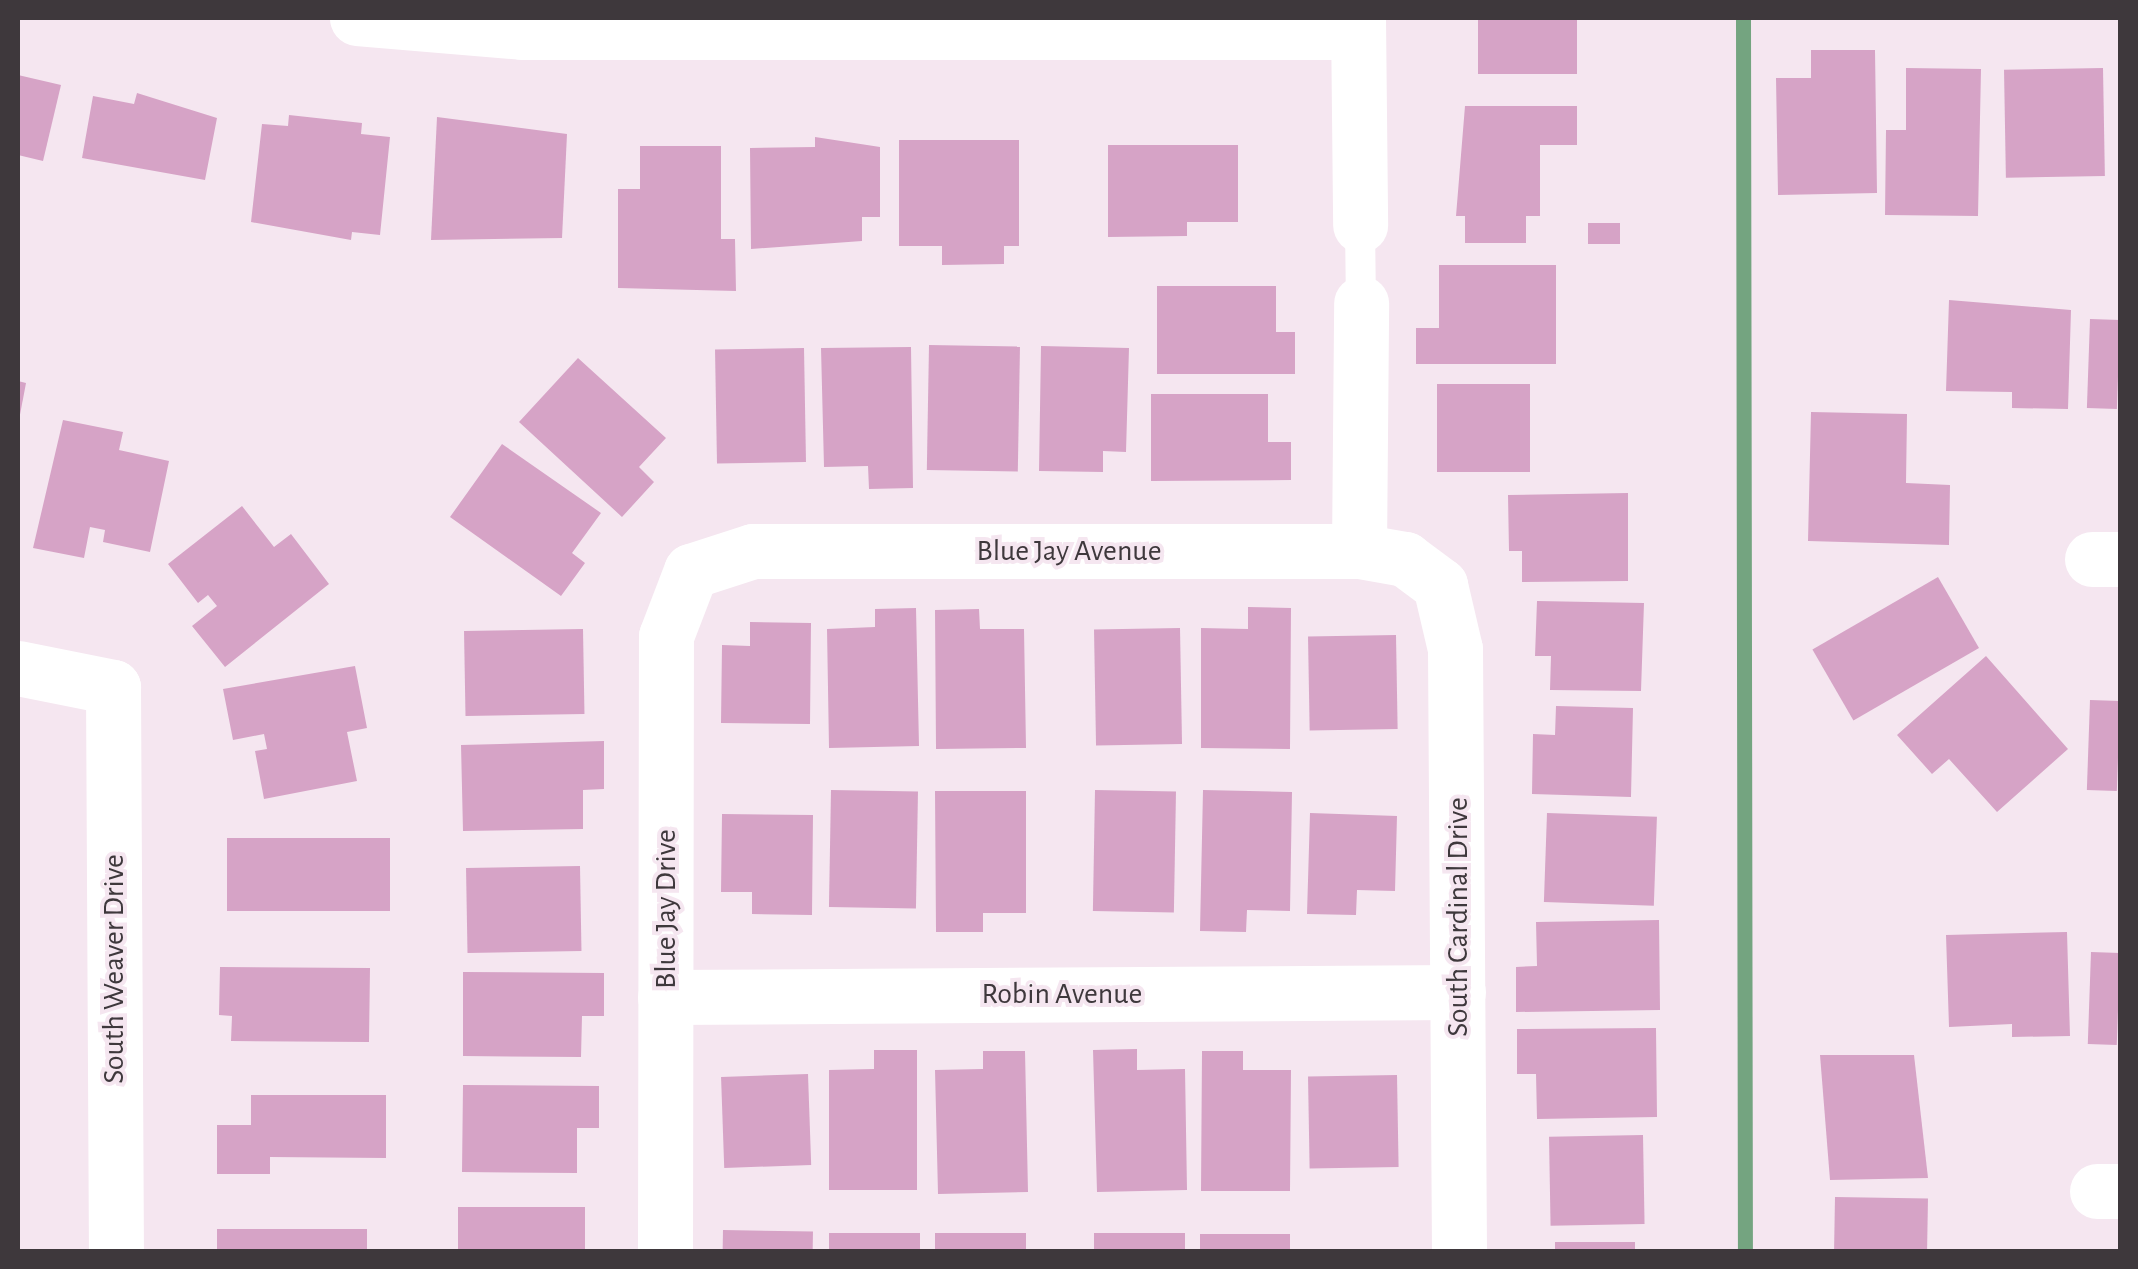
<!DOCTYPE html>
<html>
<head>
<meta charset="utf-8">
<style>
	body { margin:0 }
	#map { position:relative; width:2138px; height:1269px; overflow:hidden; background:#f5e6f0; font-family:"Alegreya Sans",sans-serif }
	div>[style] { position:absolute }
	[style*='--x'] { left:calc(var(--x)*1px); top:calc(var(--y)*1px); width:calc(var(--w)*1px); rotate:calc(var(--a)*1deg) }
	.stream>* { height:15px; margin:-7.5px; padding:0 7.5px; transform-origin:7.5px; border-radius:7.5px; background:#74a480 }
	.building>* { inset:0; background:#d6a3c6; transform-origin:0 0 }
	.lane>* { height:30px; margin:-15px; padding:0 15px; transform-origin:15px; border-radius:15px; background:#fff }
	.street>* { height:55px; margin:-27.5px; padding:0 27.5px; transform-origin:27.5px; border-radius:27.5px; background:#fff }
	span { translate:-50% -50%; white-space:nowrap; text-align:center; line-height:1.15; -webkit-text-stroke:8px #f5e6f0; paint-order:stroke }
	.street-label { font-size:30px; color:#3e383c }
	.frame { position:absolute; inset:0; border:20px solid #3e383c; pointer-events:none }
</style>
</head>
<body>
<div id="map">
	<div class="stream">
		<div style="--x:1743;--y:18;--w:1234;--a:89.91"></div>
	</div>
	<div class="building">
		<div style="left:1478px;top:18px;width:99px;height:56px"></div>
		<div style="clip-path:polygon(1811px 50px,1875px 50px,1877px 193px,1778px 195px,1776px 78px,1811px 78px)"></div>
		<div style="clip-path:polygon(1906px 68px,1981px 69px,1978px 216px,1885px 215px,1886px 130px,1906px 130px)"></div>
		<div style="left:2103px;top:68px;width:108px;height:99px;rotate:89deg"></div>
		<div style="clip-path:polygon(18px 75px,61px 85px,43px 161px,18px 155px)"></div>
		<div style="clip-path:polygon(137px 93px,217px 118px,205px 180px,82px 158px,93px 96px,134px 104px)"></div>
		<div style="clip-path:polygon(1465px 106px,1577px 106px,1577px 145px,1540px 145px,1540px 216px,1526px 216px,1526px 243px,1465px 243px,1465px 216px,1456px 216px)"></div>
		<div style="clip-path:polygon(289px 115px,362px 123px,361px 134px,390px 137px,380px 235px,352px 232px,351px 240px,251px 222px,262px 124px,288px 126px)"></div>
		<div style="clip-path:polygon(437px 117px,567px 134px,562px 238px,431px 240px)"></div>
		<div style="clip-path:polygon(815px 137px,880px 147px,880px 217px,862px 217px,862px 241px,751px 249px,750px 148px,815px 147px)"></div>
		<div style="clip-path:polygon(899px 140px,1019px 140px,1019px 246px,1004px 246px,1004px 264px,942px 265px,942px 246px,899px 246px)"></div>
		<div style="clip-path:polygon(1108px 145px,1238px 145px,1238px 222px,1187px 222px,1187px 236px,1108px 237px)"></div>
		<div style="clip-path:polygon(640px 146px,721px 146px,721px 239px,735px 239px,736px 291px,618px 288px,618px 189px,640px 189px)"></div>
		<div style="left:1588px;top:223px;width:32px;height:21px"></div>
		<div style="clip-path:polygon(1439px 265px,1556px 265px,1556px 364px,1416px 364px,1416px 328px,1439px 328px)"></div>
		<div style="clip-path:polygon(1157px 286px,1276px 286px,1276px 332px,1295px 332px,1295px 374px,1157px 374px)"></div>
		<div style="clip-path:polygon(1949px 300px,2071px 310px,2068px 409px,2012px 408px,2012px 392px,1946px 391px)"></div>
		<div style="left:2090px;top:319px;width:30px;height:89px;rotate:2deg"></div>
		<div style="left:929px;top:345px;width:91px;height:125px;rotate:1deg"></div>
		<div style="clip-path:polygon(1041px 346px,1129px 348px,1126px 452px,1103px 451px,1103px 472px,1039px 471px)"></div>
		<div style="clip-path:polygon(911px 347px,913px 488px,869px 489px,868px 466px,824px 467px,821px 348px)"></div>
		<div style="left:804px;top:348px;width:114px;height:89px;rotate:89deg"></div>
		<div style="clip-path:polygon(578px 358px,666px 438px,639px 467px,654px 482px,622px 517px,519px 422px)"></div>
		<div style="clip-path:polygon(18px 381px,26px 383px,19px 420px,18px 420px)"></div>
		<div style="left:1437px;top:384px;width:93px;height:88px"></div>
		<div style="clip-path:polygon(1151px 394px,1268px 394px,1268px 442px,1291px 442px,1291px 480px,1151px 481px)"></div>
		<div style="clip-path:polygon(1811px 412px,1907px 414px,1906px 483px,1950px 485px,1949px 545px,1808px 541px)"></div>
		<div style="clip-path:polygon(63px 420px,123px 432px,119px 450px,169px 461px,150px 552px,103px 542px,105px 530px,90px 527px,84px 558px,33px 548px)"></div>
		<div style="clip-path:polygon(502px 444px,601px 513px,572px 553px,585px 563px,561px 596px,450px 517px)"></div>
		<div style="clip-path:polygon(1628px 493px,1628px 581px,1522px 582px,1522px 551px,1509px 551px,1508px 495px)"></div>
		<div style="clip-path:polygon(242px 506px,274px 547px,291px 534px,329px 584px,225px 667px,192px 626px,217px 606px,208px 595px,198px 603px,168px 564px)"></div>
		<div style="left:1938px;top:577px;width:82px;height:145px;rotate:60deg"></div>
		<div style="clip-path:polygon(1537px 601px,1644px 603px,1641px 691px,1550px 690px,1551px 656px,1535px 656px)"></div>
		<div style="clip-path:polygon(1248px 607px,1291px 608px,1290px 749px,1201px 748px,1201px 628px,1248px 629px)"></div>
		<div style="clip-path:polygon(916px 608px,919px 746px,829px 748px,827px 629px,875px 627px,875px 609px)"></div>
		<div style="clip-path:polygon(979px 609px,980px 629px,1024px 629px,1026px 748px,936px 749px,935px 610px)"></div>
		<div style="clip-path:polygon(750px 622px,811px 623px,810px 724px,721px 723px,722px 645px,750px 646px)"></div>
		<div style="left:1180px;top:628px;width:116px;height:86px;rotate:89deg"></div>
		<div style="left:583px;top:629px;width:85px;height:119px;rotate:89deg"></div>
		<div style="left:1396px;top:635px;width:94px;height:88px;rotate:89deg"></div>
		<div style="clip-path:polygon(1986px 656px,2068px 749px,1997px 812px,1949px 759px,1932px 774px,1897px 735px)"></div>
		<div style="clip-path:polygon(355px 666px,367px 728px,347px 732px,357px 781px,264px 799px,255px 751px,267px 749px,264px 734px,233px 740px,223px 689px)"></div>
		<div style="left:2090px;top:700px;width:30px;height:90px;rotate:2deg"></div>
		<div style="clip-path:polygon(1556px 706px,1633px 708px,1631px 797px,1532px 794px,1533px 734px,1555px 735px)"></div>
		<div style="clip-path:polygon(604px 741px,604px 789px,583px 790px,583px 829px,463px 831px,461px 745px)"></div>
		<div style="left:831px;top:790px;width:87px;height:117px;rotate:1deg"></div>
		<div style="left:1095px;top:790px;width:81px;height:121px;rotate:1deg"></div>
		<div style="clip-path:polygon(1203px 790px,1292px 792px,1290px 911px,1247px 910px,1246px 932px,1200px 931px)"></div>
		<div style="clip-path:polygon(935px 791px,1026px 791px,1026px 913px,983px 913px,983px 932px,936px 932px)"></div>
		<div style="clip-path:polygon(1310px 813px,1397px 816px,1395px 891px,1357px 890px,1356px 915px,1307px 914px)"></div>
		<div style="left:1547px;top:813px;width:110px;height:89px;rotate:2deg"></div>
		<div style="clip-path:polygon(722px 814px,813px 815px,812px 915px,752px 914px,752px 892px,721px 892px)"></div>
		<div style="left:227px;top:838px;width:163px;height:73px"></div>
		<div style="left:580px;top:866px;width:85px;height:114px;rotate:89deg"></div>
		<div style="clip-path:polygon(1659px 920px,1660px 1010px,1516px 1012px,1516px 967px,1537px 966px,1536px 922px)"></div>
		<div style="clip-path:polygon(2067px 932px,2070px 1036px,2012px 1037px,2012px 1024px,1949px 1027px,1946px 935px)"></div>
		<div style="left:2091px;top:952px;width:29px;height:92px;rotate:2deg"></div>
		<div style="clip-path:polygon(220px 967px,370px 968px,369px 1042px,231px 1041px,232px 1016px,219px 1015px)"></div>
		<div style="clip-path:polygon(463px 972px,604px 973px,604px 1016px,582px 1016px,581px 1057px,463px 1056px)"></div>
		<div style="clip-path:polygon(1656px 1028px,1657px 1117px,1537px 1119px,1536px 1074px,1517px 1074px,1517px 1029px)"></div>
		<div style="clip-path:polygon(1137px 1049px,1137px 1070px,1185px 1069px,1187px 1190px,1097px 1192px,1093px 1050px)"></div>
		<div style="clip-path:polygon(874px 1050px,917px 1050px,917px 1190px,829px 1190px,829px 1070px,874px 1069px)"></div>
		<div style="clip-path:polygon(983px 1051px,1025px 1051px,1028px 1192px,938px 1194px,935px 1070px,983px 1069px)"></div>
		<div style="clip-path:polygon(1202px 1051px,1243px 1051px,1243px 1070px,1291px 1070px,1290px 1191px,1201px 1191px)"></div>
		<div style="clip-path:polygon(1820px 1055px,1914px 1055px,1928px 1178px,1830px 1180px)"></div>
		<div style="left:808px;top:1074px;width:91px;height:87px;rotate:88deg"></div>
		<div style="left:1397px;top:1075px;width:92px;height:89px;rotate:89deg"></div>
		<div style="clip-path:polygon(463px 1085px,599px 1086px,599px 1128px,577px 1128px,577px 1173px,462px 1172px)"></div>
		<div style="clip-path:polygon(251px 1095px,386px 1095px,386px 1158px,270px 1157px,270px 1174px,217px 1174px,217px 1125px,251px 1125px)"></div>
		<div style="left:1643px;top:1135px;width:89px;height:94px;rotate:89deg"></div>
		<div style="left:1835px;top:1197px;width:93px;height:55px;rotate:1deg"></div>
		<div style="left:585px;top:1207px;width:45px;height:127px;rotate:90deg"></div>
		<div style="left:217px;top:1229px;width:150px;height:23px"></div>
		<div style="left:723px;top:1230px;width:90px;height:22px;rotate:1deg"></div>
		<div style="left:829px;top:1233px;width:91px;height:19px"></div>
		<div style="left:1026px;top:1233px;width:19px;height:91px;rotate:90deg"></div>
		<div style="left:1185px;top:1233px;width:19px;height:91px;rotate:90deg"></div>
		<div style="left:1290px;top:1234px;width:18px;height:90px;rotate:90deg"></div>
		<div style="left:1635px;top:1242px;width:10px;height:80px;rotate:90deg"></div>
	</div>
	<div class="lane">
		<div style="--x:1360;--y:225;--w:78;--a:89.3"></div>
	</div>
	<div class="street">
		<div style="--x:357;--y:18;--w:166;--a:4.8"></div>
		<div style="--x:522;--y:32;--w:836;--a:0"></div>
		<div style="--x:1358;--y:18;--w:207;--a:89.4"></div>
		<div style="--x:1359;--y:551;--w:248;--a:-89.5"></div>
		<div style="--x:2092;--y:559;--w:28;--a:0"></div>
		<div style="--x:18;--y:668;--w:97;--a:11.3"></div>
		<div style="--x:113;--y:687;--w:565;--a:89.7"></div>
		<div style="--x:665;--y:997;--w:793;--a:-0.36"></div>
		<div style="--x:2097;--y:1191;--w:23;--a:0"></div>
		<div style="--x:665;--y:1252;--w:616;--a:-89.91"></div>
		<div style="--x:666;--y:636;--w:70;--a:-69"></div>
		<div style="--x:691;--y:571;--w:65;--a:-17.9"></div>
		<div style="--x:753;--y:551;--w:606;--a:0"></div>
		<div style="--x:1359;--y:551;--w:47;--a:9.9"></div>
		<div style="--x:1405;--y:559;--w:44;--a:36.6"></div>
		<div style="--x:1440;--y:585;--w:66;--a:76.8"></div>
		<div style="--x:1455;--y:649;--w:603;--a:89.62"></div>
	</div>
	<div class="street-label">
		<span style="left:1069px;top:551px">Blue Jay Avenue</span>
		<span style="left:666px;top:909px;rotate:-90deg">Blue Jay Drive</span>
		<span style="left:1458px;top:917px;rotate:-90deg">South Cardinal Drive</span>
		<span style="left:114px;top:969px;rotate:-90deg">South Weaver Drive</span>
		<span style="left:1062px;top:994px">Robin Avenue</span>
	</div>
	<div class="frame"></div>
</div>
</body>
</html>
